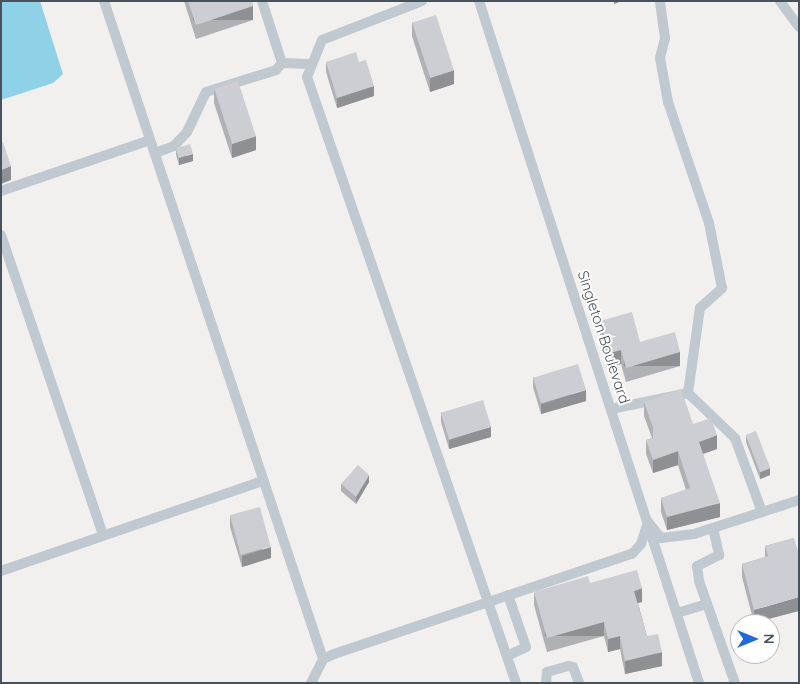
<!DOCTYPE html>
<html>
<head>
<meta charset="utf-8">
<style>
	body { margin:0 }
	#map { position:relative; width:800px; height:684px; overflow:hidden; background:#f2efef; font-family:Quicksand,sans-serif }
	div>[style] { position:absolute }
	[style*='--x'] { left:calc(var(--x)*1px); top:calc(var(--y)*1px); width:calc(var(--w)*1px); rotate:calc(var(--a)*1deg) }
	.water>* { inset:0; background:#8fd2e8 }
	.minor>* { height:10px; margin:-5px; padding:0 5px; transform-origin:5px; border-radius:5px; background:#c0c9d0 }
	.wall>* { inset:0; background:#afb1b5 }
	.shaded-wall>* { inset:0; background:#8f9094; transform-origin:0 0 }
	.building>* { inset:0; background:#ccced3; transform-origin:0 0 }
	span { translate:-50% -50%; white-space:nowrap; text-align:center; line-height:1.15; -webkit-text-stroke:4px #fff; paint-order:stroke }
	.street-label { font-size:15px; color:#48525c }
	.frame { position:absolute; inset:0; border:2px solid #48525c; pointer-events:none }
	.north { position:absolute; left:730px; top:614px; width:50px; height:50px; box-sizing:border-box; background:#fff; border:1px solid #b6babe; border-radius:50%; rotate:90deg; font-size:14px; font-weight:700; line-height:20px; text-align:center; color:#48525c }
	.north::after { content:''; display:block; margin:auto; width:18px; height:22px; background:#226ad9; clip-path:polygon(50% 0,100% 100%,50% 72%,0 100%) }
</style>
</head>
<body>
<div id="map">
	<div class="water">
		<div style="clip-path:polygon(1px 1px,40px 1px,63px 74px,53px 83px,1px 100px)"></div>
	</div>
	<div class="minor">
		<div style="--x:104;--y:1;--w:693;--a:71.59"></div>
		<div style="--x:422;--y:1;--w:107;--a:158.7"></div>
		<div style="--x:322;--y:40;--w:40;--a:112"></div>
		<div style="--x:307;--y:77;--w:641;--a:70.97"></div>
		<div style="--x:479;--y:1;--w:717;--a:72.12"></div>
		<div style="--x:780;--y:1;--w:32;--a:54"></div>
		<div style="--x:282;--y:63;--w:28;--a:2"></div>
		<div style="--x:155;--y:153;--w:20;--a:-20"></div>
		<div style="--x:174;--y:146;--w:19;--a:-47"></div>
		<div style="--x:187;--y:132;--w:44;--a:-64.6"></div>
		<div style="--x:206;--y:92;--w:73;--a:-17.4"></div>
		<div style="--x:276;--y:70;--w:9;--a:-49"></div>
		<div style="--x:282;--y:63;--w:65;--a:-107.9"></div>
		<div style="--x:1;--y:191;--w:157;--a:-18.9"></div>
		<div style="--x:1;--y:235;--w:317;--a:71.2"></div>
		<div style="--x:688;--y:393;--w:65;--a:43.8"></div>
		<div style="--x:735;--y:438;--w:79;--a:70"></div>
		<div style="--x:611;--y:409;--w:79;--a:-11.7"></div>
		<div style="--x:688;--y:393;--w:86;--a:-82"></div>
		<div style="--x:700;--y:308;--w:30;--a:-42"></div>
		<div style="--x:722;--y:288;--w:66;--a:-101.3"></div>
		<div style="--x:709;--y:223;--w:128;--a:-108.7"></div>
		<div style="--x:668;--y:102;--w:45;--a:-100.3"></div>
		<div style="--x:660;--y:58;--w:21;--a:-76"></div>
		<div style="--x:665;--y:38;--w:37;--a:-98"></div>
		<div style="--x:713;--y:528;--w:28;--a:77"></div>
		<div style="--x:719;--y:555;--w:25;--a:153"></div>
		<div style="--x:697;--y:566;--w:15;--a:82"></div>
		<div style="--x:699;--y:581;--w:108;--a:70.6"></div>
		<div style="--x:1;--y:571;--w:277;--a:-19"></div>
		<div style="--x:677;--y:613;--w:31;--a:-17"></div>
		<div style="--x:507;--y:656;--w:21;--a:-25"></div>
		<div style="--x:526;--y:647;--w:55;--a:-109.1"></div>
		<div style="--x:311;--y:683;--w:27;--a:-63"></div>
		<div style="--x:323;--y:659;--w:12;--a:-24"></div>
		<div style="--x:334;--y:654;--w:314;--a:-18.6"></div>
		<div style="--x:632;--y:554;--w:13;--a:-48"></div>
		<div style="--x:641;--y:544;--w:23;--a:-72"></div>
		<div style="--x:648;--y:522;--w:21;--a:51"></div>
		<div style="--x:661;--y:538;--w:33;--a:-7"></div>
		<div style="--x:694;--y:534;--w:110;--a:-17.9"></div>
		<div style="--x:546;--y:683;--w:11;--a:-85"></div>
		<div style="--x:547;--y:672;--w:22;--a:-16"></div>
		<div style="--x:568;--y:666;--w:5;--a:11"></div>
		<div style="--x:573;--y:667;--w:17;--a:69"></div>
	</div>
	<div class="wall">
		<div style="clip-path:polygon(184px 1px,252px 1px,253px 20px,196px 39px)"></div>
		<div style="clip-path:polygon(412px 22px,454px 84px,430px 92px,412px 36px)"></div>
		<div style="clip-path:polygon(326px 62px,359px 62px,374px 96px,337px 108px,326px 72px)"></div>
		<div style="clip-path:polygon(214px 89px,256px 150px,232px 158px,214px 103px)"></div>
		<div style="clip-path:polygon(176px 148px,193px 161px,179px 165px,176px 155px)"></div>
		<div style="clip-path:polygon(600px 321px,640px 342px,680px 366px,626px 382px,621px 364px,609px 367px,600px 335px)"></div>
		<div style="clip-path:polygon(533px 377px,586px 401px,541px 414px,533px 387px)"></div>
		<div style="clip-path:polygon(644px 402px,693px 424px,717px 449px,703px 454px,720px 517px,667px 530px,661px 512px,661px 498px,686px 490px,678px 465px,653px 473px,646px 454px,646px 440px,652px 438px,644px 416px)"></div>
		<div style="clip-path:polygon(441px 412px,491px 437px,449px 449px,441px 422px)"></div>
		<div style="clip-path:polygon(746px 435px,770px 475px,760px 479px,746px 442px)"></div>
		<div style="clip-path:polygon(369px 482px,356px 504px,341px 491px,341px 484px)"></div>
		<div style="clip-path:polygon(230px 516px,271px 558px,242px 567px,230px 527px)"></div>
		<div style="clip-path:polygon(794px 538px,754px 623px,742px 577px,742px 564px,765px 557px,765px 546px)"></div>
		<div style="clip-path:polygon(590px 583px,642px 602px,638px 603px,647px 636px,662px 666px,625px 674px,620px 649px,608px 652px,604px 636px,547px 652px,534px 605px,534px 592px)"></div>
	</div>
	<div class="shaded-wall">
		<div style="clip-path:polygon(614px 1px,622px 1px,614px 4px)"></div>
		<div style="left:253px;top:6px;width:14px;height:60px;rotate:90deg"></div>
		<div style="clip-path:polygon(454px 70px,454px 84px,430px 92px,430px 78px)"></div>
		<div style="clip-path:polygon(374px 86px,374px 96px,337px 108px,337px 98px)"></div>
		<div style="clip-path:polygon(256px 136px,256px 150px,232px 158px,232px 144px)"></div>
		<div style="clip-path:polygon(193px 154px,193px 161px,179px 165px,179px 158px)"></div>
		<div style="clip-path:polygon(11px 166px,11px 180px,1px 184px,1px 170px)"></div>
		<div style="clip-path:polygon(621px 350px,621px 364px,609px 367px,609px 353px)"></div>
		<div style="left:680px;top:352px;width:14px;height:56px;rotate:90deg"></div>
		<div style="clip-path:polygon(586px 390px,586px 401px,541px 414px,541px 404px)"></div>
		<div style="clip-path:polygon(491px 427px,491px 437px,449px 449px,449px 438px)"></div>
		<div style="clip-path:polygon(717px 435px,717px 449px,699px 455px,699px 442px)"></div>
		<div style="clip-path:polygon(678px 451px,678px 465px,653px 473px,653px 460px)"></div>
		<div style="clip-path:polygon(770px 468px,770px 475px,760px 479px,760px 472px)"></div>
		<div style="clip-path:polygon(369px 475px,369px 482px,356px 504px,356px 497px)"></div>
		<div style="clip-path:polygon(720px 503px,720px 517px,667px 530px,667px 517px)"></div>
		<div style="clip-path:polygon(271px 547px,271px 558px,242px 567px,242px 556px)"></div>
		<div style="clip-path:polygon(642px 588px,642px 602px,634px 604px,634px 591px)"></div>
		<div style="clip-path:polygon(799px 597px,799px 611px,754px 623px,754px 610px)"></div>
		<div style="left:604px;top:622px;width:14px;height:59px;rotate:90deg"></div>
		<div style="clip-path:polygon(620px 636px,620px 649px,608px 652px,608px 639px)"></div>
		<div style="clip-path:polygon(662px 652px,662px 666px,625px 674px,625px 661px)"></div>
	</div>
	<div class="building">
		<div style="clip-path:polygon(188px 1px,252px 1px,253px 6px,196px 25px)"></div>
		<div style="left:436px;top:15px;width:58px;height:25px;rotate:72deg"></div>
		<div style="clip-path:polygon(356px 52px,359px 62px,366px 60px,374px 86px,337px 98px,326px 62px)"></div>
		<div style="left:238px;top:81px;width:58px;height:25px;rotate:72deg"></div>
		<div style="clip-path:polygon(3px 142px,11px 166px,1px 170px,1px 143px)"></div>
		<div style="left:190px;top:144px;width:10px;height:15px;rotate:73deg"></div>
		<div style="clip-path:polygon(632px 312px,640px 342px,675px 332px,680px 352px,626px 368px,621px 350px,609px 353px,600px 321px)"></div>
		<div style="left:578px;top:364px;width:27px;height:47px;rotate:73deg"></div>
		<div style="clip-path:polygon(681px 389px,693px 424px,711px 418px,717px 435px,699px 442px,720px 503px,667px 517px,661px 498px,690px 488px,678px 451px,653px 460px,646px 440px,653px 438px,653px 428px,644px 402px)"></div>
		<div style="left:483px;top:400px;width:28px;height:44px;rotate:73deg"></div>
		<div style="left:756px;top:431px;width:40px;height:11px;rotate:69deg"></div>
		<div style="clip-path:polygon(358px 465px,369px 475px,356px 497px,341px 484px)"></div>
		<div style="left:260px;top:507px;width:41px;height:31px;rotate:75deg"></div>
		<div style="clip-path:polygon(794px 538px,799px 554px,799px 597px,754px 610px,742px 564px,768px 556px,765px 546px)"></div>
		<div style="clip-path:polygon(637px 570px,642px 588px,634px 591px,647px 636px,658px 634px,662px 652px,625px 661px,620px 636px,608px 639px,604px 622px,547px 638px,534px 592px,588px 576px,590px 583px)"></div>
	</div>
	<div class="street-label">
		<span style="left:604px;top:337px;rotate:72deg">Singleton Boulevard</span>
	</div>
	<div class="frame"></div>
	<div class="north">N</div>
</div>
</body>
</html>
